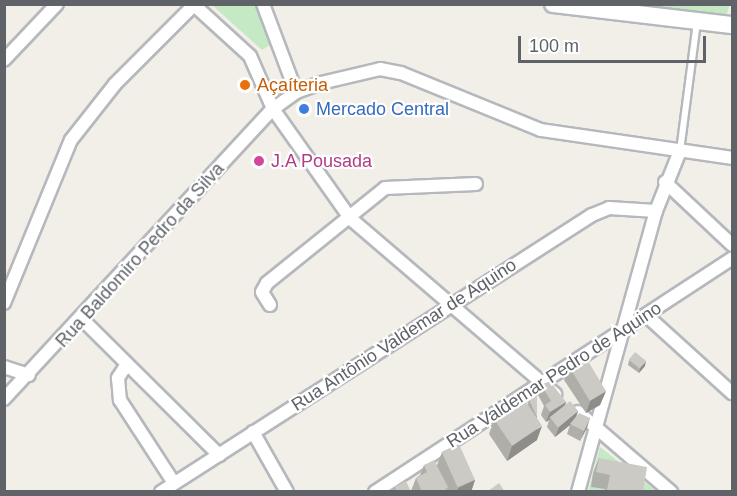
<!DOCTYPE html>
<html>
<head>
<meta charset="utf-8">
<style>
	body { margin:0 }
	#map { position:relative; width:737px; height:496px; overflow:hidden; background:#f1efe8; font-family:Helvetica,sans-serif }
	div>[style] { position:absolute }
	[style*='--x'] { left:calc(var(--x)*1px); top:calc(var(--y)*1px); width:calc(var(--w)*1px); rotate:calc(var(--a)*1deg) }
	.green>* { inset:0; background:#c5e8c5 }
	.roads { filter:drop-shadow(2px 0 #b5b8bc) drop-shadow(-2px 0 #b5b8bc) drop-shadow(0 2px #b5b8bc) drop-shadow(0 -2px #b5b8bc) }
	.service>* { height:6px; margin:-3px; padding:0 3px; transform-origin:3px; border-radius:3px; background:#fff }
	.minor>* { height:12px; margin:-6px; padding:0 6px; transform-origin:6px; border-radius:6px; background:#fff }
	.secondary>* { height:16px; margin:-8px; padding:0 8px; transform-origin:8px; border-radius:8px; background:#fff }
	.wall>* { inset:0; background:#afaea9 }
	.shaded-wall>* { inset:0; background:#8f8d8a }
	.building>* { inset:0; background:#cccac5; transform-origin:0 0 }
	.dots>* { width:16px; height:16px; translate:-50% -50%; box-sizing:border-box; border:3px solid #fff; border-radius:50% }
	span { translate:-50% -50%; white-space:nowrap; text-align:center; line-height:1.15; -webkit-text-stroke:4.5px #fff; paint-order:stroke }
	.food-label { font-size:18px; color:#c56008 }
	.left { translate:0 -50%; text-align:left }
	.shop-label { font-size:18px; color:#366cbe }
	.hotel-label { font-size:18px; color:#b23c85 }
	.street-label { font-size:18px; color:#5f6368 }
	.frame { position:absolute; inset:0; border:6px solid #5f6368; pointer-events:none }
	.scale { position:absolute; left:518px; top:36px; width:188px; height:27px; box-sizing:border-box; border:3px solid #5f6368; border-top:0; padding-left:8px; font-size:18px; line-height:21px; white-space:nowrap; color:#5f6368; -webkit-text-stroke:4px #fff; paint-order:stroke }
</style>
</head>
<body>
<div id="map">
	<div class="green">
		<div style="clip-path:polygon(730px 4px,726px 17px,610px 5px)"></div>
		<div style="clip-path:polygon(212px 5px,256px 5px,270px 45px,262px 50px)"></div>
		<div style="clip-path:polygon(600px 447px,656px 491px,588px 492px)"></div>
	</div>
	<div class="roads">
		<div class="service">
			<div style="--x:680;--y:151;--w:131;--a:-82.5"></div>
		</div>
		<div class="minor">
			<div style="--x:193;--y:4;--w:77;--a:42.4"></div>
			<div style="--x:250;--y:56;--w:58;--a:66.5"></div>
			<div style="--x:273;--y:109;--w:135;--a:54.7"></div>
			<div style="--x:351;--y:219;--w:269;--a:40.6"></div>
			<div style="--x:263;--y:4;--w:94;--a:69.4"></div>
			<div style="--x:4;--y:60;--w:77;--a:-46.6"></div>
			<div style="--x:665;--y:182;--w:92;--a:43.2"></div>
			<div style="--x:4;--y:303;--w:176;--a:-67.7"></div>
			<div style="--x:71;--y:140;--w:71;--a:-51.8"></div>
			<div style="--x:115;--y:84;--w:112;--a:-45"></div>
			<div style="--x:270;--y:305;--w:15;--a:-122"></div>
			<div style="--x:262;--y:292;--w:10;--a:-61"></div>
			<div style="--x:267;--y:283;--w:151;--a:-38.8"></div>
			<div style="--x:385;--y:188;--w:91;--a:-2.5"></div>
			<div style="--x:647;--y:316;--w:115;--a:42.2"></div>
			<div style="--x:83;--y:320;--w:192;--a:44.8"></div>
			<div style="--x:127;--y:364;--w:17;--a:123"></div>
			<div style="--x:118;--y:378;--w:22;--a:85"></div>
			<div style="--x:120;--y:400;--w:99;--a:57"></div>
			<div style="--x:4;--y:367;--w:26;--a:18"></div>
			<div style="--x:4;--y:399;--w:396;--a:-47.2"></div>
			<div style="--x:273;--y:109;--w:29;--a:-36"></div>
			<div style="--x:296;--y:92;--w:27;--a:-20"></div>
			<div style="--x:321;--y:83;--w:61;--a:-13.3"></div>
			<div style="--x:380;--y:69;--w:21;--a:11"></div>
			<div style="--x:401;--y:73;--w:151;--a:22.2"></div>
			<div style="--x:541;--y:130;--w:193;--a:8.3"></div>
			<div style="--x:578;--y:412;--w:123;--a:40.7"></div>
			<div style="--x:253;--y:432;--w:69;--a:60.5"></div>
			<div style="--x:161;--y:492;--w:512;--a:-32.73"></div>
			<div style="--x:592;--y:215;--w:18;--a:-22"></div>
			<div style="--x:609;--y:208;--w:47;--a:3.7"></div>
			<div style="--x:375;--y:492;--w:427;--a:-33.2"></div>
			<div style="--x:578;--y:492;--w:292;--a:-74.5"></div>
			<div style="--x:656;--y:211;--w:65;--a:-68.2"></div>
		</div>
		<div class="secondary">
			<div style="--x:553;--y:4;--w:180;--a:6.7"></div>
		</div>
	</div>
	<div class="wall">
		<div style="clip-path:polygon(629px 360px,645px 366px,639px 373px,628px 365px)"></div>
		<div style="clip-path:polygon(569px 366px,606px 391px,600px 405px,586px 413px,564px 380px)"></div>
		<div style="clip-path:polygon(541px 385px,566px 402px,565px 405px,578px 411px,576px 416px,590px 418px,580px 441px,567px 434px,570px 425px,555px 437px,547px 427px,549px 420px,546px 422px,541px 415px,544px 406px,538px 395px)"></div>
		<div style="clip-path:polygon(529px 399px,537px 416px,537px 440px,507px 461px,489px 434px,494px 419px,528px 404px)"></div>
		<div style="clip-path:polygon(442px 452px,475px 480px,471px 492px,448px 492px,447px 489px,447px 492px,393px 492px,395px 487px,411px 491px,416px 478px,420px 475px,424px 465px,437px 465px)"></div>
		<div style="clip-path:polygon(599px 458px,643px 492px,604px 492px,605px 489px,591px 487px,593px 473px)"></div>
	</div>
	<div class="shaded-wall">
		<div style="clip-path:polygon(646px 361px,645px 366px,639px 373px,640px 368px)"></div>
		<div style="clip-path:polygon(606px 391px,600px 405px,586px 413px,591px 399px)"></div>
		<div style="clip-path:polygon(566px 402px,563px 412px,550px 417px,549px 420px,546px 422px,550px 412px)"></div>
		<div style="clip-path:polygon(578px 411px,575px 421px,555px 437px,559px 427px)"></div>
		<div style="clip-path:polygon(590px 418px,587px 428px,580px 441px,584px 431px)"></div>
		<div style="clip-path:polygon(542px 426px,537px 440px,507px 461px,512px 446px)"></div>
		<div style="clip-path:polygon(475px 480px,471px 492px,457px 492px,458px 488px)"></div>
	</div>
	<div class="building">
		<div style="left:635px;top:352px;width:14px;height:10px;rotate:39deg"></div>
		<div style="left:585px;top:356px;width:41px;height:19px;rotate:59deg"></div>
		<div style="clip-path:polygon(550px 381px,566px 402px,550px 412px,545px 405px,551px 401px,541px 385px)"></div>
		<div style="clip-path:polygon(537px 395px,537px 416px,529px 399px)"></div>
		<div style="left:524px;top:399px;width:32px;height:36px;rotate:56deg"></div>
		<div style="left:570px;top:401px;width:13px;height:26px;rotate:51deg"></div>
		<div style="clip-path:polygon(579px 413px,590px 418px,584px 431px,570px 424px)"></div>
		<div style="left:459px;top:444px;width:39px;height:19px;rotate:66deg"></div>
		<div style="clip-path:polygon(599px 458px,647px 467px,643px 492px,619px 492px,607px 490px,610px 475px,596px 472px)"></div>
		<div style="clip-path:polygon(434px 460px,448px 487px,443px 492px,422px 492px,416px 478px,427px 472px,424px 465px)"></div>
		<div style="clip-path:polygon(406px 481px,411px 492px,397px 492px,395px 487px)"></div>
		<div style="clip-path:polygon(499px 483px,505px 492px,487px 492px)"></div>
	</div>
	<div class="dots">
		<div style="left:245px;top:85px;background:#e8710a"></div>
		<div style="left:304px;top:109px;background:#3f7fe0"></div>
		<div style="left:259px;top:161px;background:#d1479c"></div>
	</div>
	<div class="food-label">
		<span class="left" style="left:257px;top:85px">Açaíteria</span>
	</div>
	<div class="shop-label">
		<span class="left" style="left:316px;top:109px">Mercado Central</span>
	</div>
	<div class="hotel-label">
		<span class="left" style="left:271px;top:161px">J.A Pousada</span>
	</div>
	<div class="street-label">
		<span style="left:140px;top:255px;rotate:-48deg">Rua Baldomiro Pedro da Silva</span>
		<span style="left:404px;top:335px;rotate:-33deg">Rua Antônio Valdemar de Aquino</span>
		<span style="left:554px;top:375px;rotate:-33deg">Rua Valdemar Pedro de Aquino</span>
	</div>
	<div class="frame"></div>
	<div class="scale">100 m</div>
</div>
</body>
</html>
